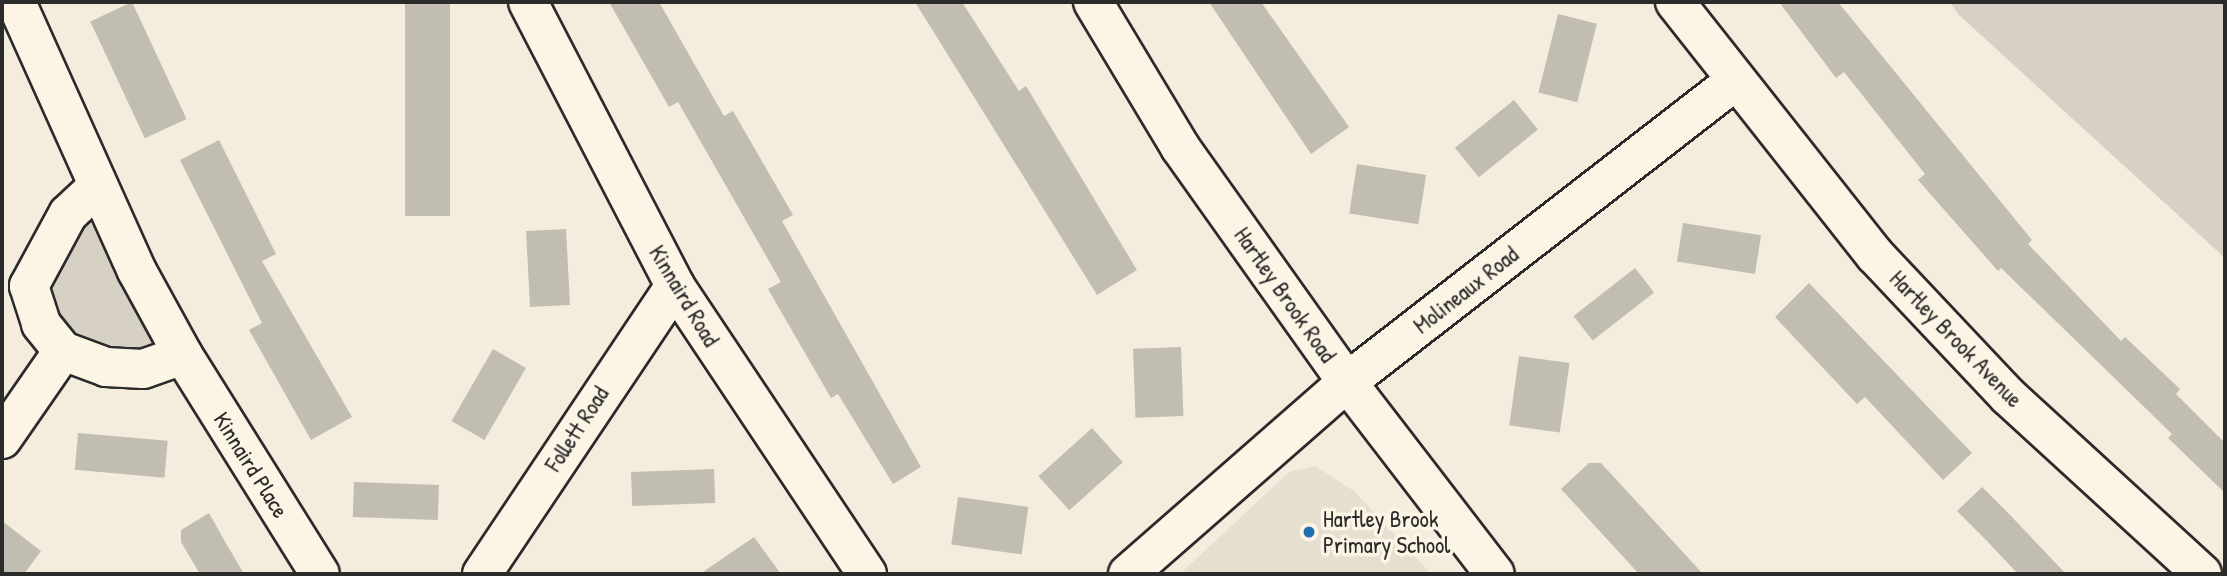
<!DOCTYPE html>
<html>
<head>
<meta charset="utf-8">
<style>
	body { margin:0 }
	#map { position:relative; width:2227px; height:576px; overflow:hidden; background:#f4edde; font-family:"Patrick Hand",sans-serif }
	div>[style] { position:absolute }
	[style*='--x'] { left:calc(var(--x)*1px); top:calc(var(--y)*1px); width:calc(var(--w)*1px); rotate:calc(var(--a)*1deg) }
	.built>* { inset:0; background:#e5dfd0 }
	.green>* { inset:0; background:#d6d1c4 }
	.building>* { inset:0; background:#c2bdb1; transform-origin:0 0 }
	.roads { filter:drop-shadow(2px 0 #2b2b2b) drop-shadow(-2px 0 #2b2b2b) drop-shadow(0 2px #2b2b2b) drop-shadow(0 -2px #2b2b2b) }
	.street>* { height:38px; margin:-19px; padding:0 19px; transform-origin:19px; border-radius:19px; background:#fcf5e5 }
	.secondary>* { height:38px; margin:-19px; padding:0 19px; transform-origin:19px; border-radius:19px; background:#fcf5e5 }
	.dots>* { width:19px; height:19px; translate:-50% -50%; box-sizing:border-box; border:4px solid #fcf5e5; border-radius:50% }
	span { translate:-50% -50%; white-space:nowrap; text-align:center; line-height:1.15; -webkit-text-stroke:7px #fcf5e5; paint-order:stroke }
	.street-label { font-size:23px; color:#2b2b2b }
	.poi-label { font-size:23px; color:#2b2b2b }
	.left { translate:0 -50%; text-align:left }
	.frame { position:absolute; inset:0; border:4px solid #2b2b2b; pointer-events:none }
</style>
</head>
<body>
<div id="map">
	<div class="built">
		<div style="clip-path:polygon(1315px 466px,1354px 491px,1431px 574px,1180px 574px,1289px 472px)"></div>
	</div>
	<div class="green">
		<div style="clip-path:polygon(1950px 2px,2225px 2px,2225px 258px,1958px 14px)"></div>
		<div style="clip-path:polygon(95px 213px,166px 349px,126px 357px,84px 350px,57px 321px,49px 282px,59px 252px)"></div>
	</div>
	<div class="building">
		<div style="left:132px;top:2px;width:129px;height:46px;rotate:65deg"></div>
		<div style="left:405px;top:2px;width:45px;height:214px"></div>
		<div style="clip-path:polygon(609px 2px,659px 2px,724px 116px,733px 111px,793px 215px,782px 221px,921px 467px,893px 484px,838px 394px,831px 398px,768px 289px,781px 282px,678px 102px,669px 107px)"></div>
		<div style="clip-path:polygon(915px 2px,962px 2px,1019px 91px,1026px 86px,1137px 270px,1097px 295px)"></div>
		<div style="clip-path:polygon(1209px 2px,1261px 2px,1349px 127px,1311px 154px)"></div>
		<div style="clip-path:polygon(1779px 2px,1838px 2px,2032px 240px,2028px 244px,2121px 341px,2125px 337px,2180px 389px,2176px 394px,2225px 443px,2225px 493px,2168px 438px,2172px 434px,2001px 268px,1998px 271px,1918px 180px,1925px 174px,1844px 72px,1836px 78px)"></div>
		<div style="left:1558px;top:14px;width:40px;height:81px;rotate:14deg"></div>
		<div style="left:1514px;top:100px;width:38px;height:76px;rotate:51deg"></div>
		<div style="clip-path:polygon(219px 140px,276px 254px,262px 261px,352px 417px,311px 440px,249px 330px,262px 323px,180px 160px)"></div>
		<div style="left:1357px;top:164px;width:70px;height:50px;rotate:9deg"></div>
		<div style="left:1683px;top:223px;width:79px;height:39px;rotate:9deg"></div>
		<div style="left:566px;top:229px;width:76px;height:40px;rotate:87deg"></div>
		<div style="left:1635px;top:268px;width:31px;height:78px;rotate:52deg"></div>
		<div style="clip-path:polygon(1809px 283px,1972px 453px,1943px 480px,1865px 397px,1857px 404px,1775px 317px)"></div>
		<div style="left:1181px;top:347px;width:69px;height:48px;rotate:88deg"></div>
		<div style="left:493px;top:349px;width:38px;height:83px;rotate:30deg"></div>
		<div style="left:1519px;top:356px;width:51px;height:70px;rotate:8deg"></div>
		<div style="left:1092px;top:428px;width:46px;height:72px;rotate:48deg"></div>
		<div style="left:78px;top:433px;width:90px;height:37px;rotate:5deg"></div>
		<div style="clip-path:polygon(1589px 463px,1601px 463px,1703px 574px,1639px 574px,1561px 489px)"></div>
		<div style="left:714px;top:469px;width:34px;height:83px;rotate:88deg"></div>
		<div style="left:354px;top:482px;width:85px;height:35px;rotate:2deg"></div>
		<div style="clip-path:polygon(1982px 487px,2011px 516px,2066px 574px,2018px 574px,1986px 540px,1957px 511px)"></div>
		<div style="left:958px;top:497px;width:71px;height:48px;rotate:8deg"></div>
		<div style="clip-path:polygon(209px 513px,227px 545px,244px 574px,200px 574px,181px 542px,181px 530px)"></div>
		<div style="clip-path:polygon(2px 521px,41px 551px,24px 574px,2px 574px)"></div>
		<div style="clip-path:polygon(754px 537px,781px 574px,700px 574px)"></div>
	</div>
	<div class="roads">
		<div class="street">
			<div style="--x:16;--y:2;--w:295;--a:65.8"></div>
			<div style="--x:137;--y:271;--w:96;--a:61.3"></div>
			<div style="--x:183;--y:355;--w:258;--a:58"></div>
			<div style="--x:528;--y:2;--w:320;--a:62.6"></div>
			<div style="--x:675;--y:286;--w:346;--a:56.3"></div>
			<div style="--x:1675;--y:2;--w:323;--a:51.7"></div>
			<div style="--x:1875;--y:255;--w:194;--a:46.7"></div>
			<div style="--x:2008;--y:396;--w:263;--a:42.5"></div>
			<div style="--x:96;--y:188;--w:38;--a:137"></div>
			<div style="--x:68;--y:214;--w:82;--a:118.4"></div>
			<div style="--x:29;--y:286;--w:40;--a:72"></div>
			<div style="--x:41;--y:324;--w:35;--a:51"></div>
			<div style="--x:63;--y:351;--w:46;--a:20.4"></div>
			<div style="--x:106;--y:367;--w:37;--a:3"></div>
			<div style="--x:143;--y:369;--w:42;--a:-19.3"></div>
			<div style="--x:2;--y:439;--w:107;--a:-55.3"></div>
			<div style="--x:482;--y:574;--w:347;--a:-56.2"></div>
			<div style="--x:1128;--y:574;--w:291;--a:-41.2"></div>
			<div style="--x:1347;--y:382;--w:492;--a:-37.8"></div>
		</div>
		<div class="secondary">
			<div style="--x:1093;--y:2;--w:169;--a:59"></div>
			<div style="--x:1180;--y:147;--w:288;--a:54.6"></div>
			<div style="--x:1347;--y:382;--w:242;--a:52.4"></div>
		</div>
	</div>
	<div class="dots">
		<div style="left:1309px;top:532px;background:#1f6fb2"></div>
	</div>
	<div class="street-label">
		<span style="left:1466px;top:290px;rotate:-38deg">Molineaux Road</span>
		<span style="left:1285px;top:295px;rotate:55deg">Hartley Brook Road</span>
		<span style="left:684px;top:296px;rotate:59deg">Kinnaird Road</span>
		<span style="left:1956px;top:339px;rotate:46deg">Hartley Brook Avenue</span>
		<span style="left:577px;top:429px;rotate:-57deg">Follett Road</span>
		<span style="left:251px;top:465px;rotate:58deg">Kinnaird Place</span>
	</div>
	<div class="poi-label">
		<span class="left" style="left:1323px;top:532px">Hartley Brook<br>Primary School</span>
	</div>
	<div class="frame"></div>
</div>
</body>
</html>
